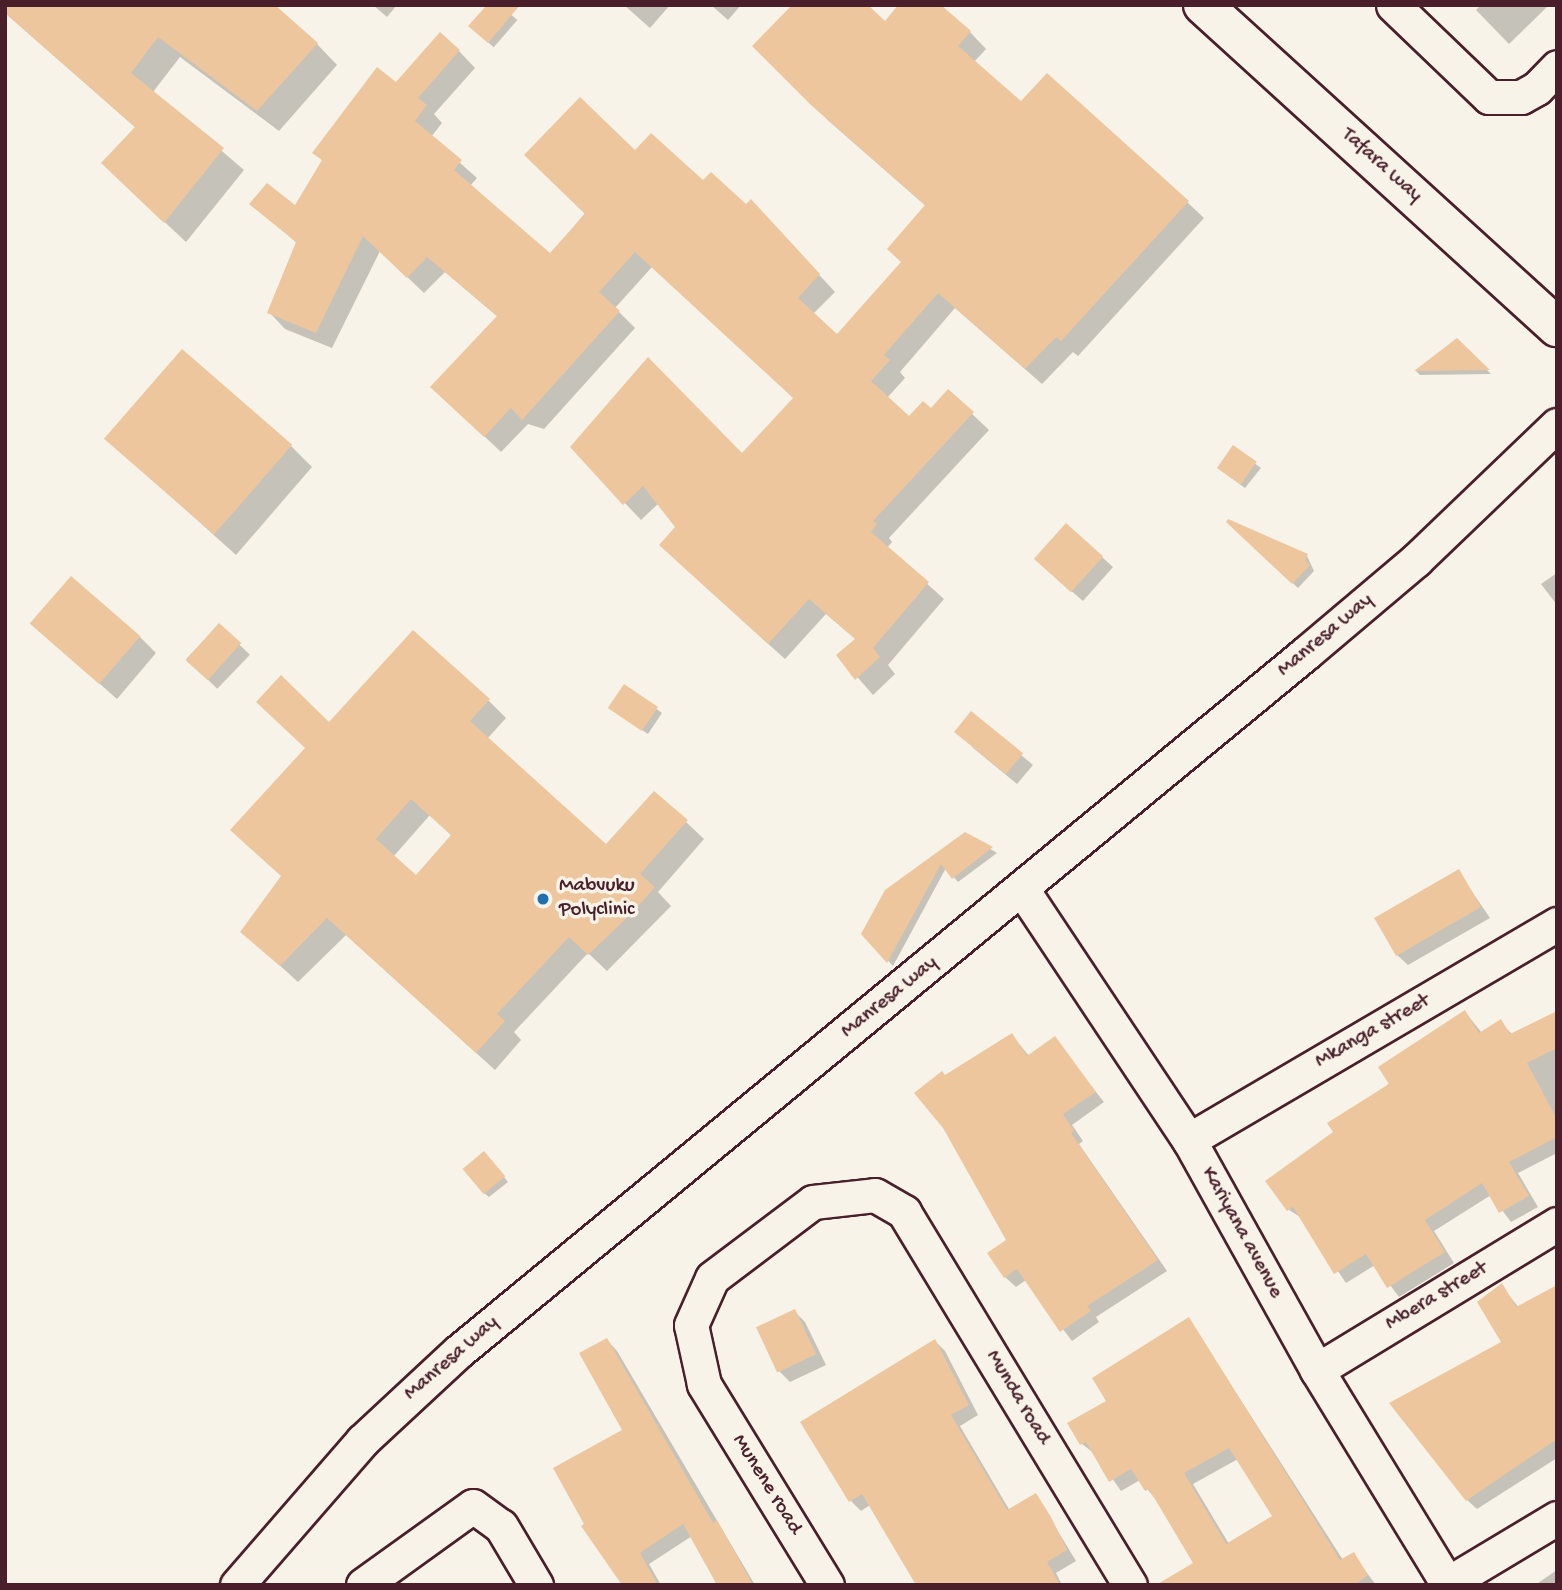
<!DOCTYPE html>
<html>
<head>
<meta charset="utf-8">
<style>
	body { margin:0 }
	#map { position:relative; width:1562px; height:1590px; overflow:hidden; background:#f7f3e8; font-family:"Gochi Hand",sans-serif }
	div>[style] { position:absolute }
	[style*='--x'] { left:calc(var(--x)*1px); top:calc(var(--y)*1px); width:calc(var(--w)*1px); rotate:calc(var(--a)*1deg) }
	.shadow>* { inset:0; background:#0003; transform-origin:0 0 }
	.building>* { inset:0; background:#edc69d; transform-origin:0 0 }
	.roads { filter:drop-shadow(2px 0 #4a1f2b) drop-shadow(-2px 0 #4a1f2b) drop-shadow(0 2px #4a1f2b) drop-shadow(0 -2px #4a1f2b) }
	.minor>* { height:33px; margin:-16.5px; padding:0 16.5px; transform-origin:16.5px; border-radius:16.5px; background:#f7f3e8 }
	.tertiary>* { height:38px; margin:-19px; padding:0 19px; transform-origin:19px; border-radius:19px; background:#f7f3e8 }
	.dots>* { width:19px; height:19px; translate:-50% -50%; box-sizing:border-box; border:4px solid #f7f3e8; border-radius:50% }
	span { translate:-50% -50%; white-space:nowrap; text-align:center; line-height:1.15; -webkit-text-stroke:7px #f7f3e8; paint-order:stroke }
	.street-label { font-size:21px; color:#4a1f2b }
	.poi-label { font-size:21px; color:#4a1f2b }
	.left { translate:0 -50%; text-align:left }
	.frame { position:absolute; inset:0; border:7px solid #4a1f2b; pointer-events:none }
</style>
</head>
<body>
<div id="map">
	<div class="shadow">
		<div style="clip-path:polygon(5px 5px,317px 44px,337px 65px,279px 131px,180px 57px,153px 92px,244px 170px,186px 242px,124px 184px,136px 128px,5px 13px)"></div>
		<div style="clip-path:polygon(373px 5px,397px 5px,387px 17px)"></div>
		<div style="left:500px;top:5px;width:23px;height:36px;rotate:41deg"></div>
		<div style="clip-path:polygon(624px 5px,670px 5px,650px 28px)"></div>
		<div style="clip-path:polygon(711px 5px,741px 5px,728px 20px)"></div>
		<div style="clip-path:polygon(1481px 5px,1549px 5px,1509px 44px,1476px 10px)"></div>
		<div style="clip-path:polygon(885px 24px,970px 32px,986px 49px,974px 62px,1021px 103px,1187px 202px,1204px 218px,1078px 356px,1073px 352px,1042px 384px,955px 308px,900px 372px,905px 378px,887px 398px,909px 418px,931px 410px,948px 391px,989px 430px,889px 538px,892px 542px,887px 548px,944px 599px,888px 665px,895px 674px,873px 695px,839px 656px,857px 640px,826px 614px,785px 659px,677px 561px,678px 527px,659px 503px,641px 520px,572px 447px,743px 455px,795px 399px,652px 267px,615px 308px,635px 328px,544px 429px,528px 424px,501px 452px,449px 403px,498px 317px,445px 272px,424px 293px,380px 251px,332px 348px,285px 329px,269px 312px,298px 244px,252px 204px,296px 208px,323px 161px,314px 152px,396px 84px,459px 51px,475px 68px,434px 114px,442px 123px,431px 137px,477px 178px,470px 186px,550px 255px,636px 152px,767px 218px,835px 292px,813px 314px,837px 336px,903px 263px,927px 207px,831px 123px,754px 46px)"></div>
		<div style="clip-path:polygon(1457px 340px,1491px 374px,1420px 375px,1416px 371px)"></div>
		<div style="clip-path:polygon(106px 438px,291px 446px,312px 467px,236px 555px)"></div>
		<div style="clip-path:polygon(1233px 447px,1261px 468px,1245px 488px,1223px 472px)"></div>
		<div style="clip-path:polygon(1228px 522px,1307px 556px,1314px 571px,1298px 588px)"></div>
		<div style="clip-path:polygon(1102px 557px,1113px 567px,1083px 601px,1047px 570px)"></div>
		<div style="clip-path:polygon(1557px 573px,1557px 605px,1541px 584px)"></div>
		<div style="clip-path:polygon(32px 624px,140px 637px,156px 653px,117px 699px)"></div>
		<div style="left:219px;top:625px;width:43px;height:47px;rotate:44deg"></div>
		<div style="clip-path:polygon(625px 686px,662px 713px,648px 734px,615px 712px)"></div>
		<div style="clip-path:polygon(evenodd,488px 700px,506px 718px,487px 739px,606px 846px,686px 822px,704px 839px,658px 892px,671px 906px,607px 971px,588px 953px,514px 1032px,521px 1040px,495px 1070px,346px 935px,298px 982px,243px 932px,282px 877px,329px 724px,488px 700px,430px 815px,452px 836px,416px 878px,393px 857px,430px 815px)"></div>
		<div style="clip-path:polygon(971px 713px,1033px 765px,1017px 784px,972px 747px)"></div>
		<div style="clip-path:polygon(965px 834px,997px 853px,958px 882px,946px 868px,893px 966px,864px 934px)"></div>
		<div style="clip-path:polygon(1458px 871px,1490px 918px,1408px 965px,1397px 955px)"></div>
		<div style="clip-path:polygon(1465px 1012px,1482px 1033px,1500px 1022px,1513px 1035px,1557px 1013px,1557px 1153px,1518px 1173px,1538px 1207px,1511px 1222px,1491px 1195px,1434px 1231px,1454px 1263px,1399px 1297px,1375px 1265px,1346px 1283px,1302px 1218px,1289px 1210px,1336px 1133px)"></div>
		<div style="clip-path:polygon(1012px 1035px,1029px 1056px,1054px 1039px,1104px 1102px,1072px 1125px,1083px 1141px,1079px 1144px,1167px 1271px,1096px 1317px,1099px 1322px,1072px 1341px,1026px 1280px,1016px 1287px,1005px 1277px,1008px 1241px,946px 1077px)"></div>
		<div style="clip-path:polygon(489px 1158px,508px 1182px,489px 1197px,484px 1193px)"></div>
		<div style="clip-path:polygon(1502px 1286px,1519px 1308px,1557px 1287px,1557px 1458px,1477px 1509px,1467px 1500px,1504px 1342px)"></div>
		<div style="clip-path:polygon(794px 1311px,805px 1322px,826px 1365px,790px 1382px,779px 1371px)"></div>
		<div style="clip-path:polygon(evenodd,1189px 1319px,1343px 1560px,1353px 1554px,1376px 1585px,1182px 1585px,1196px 1563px,1157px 1501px,1140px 1480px,1121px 1491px,1095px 1454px,1082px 1444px,1070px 1423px,1108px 1401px,1189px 1319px,1238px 1459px,1274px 1517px,1229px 1544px,1193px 1484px,1238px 1459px)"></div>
		<div style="clip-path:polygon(607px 1340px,617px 1351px,755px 1585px,719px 1585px,692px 1536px,649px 1564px,661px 1585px,624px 1585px,625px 1430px)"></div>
		<div style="clip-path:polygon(935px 1341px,945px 1351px,978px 1415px,960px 1426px,1010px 1511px,1036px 1495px,1076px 1561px,1056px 1573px,1062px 1585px,919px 1585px,870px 1505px,861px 1511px,851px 1501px)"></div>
		<div style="clip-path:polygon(1557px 1570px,1557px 1585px,1535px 1585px)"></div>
	</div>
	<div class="building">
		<div style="clip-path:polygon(5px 5px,275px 5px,318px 43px,257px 111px,158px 37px,131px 73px,224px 148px,164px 223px,101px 163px,135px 127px,5px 13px)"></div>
		<div style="clip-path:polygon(487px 5px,520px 5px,488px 43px,468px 26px)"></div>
		<div style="clip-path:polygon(792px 5px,868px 5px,885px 21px,898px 5px,941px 5px,971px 31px,958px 46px,1021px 101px,1047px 73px,1189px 201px,1061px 341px,1056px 337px,1025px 369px,938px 293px,884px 355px,890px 360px,871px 381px,909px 416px,923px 401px,931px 408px,948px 389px,974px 412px,873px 521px,877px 524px,871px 532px,929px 582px,873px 648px,880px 657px,855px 680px,836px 655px,855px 639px,809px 599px,768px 644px,659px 545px,675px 527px,643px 486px,623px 505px,570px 447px,648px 357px,742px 453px,793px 398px,635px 252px,599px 292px,620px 311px,522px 420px,511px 408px,484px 437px,430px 387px,497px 316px,427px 257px,407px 278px,363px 236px,316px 333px,267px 313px,296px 242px,249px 204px,267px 183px,295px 205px,322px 160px,312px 153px,377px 67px,396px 82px,440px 32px,460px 50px,418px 98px,427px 105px,415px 121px,462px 160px,454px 170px,550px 253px,585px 214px,524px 155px,580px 97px,635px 150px,651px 133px,703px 180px,711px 172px,746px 204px,751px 199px,820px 274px,798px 298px,837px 334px,901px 262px,887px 249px,925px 205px,812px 106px,752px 46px)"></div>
		<div style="clip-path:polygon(1457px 338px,1490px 370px,1414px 371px)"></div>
		<div style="left:182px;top:349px;width:146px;height:119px;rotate:41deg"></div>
		<div style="left:1233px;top:445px;width:29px;height:28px;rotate:35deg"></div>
		<div style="clip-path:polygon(1228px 519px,1308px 554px,1305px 560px,1310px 565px,1292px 584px,1226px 522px)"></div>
		<div style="left:1066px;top:523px;width:50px;height:48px;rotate:42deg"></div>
		<div style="left:71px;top:576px;width:92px;height:63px;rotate:41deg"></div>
		<div style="left:219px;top:623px;width:30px;height:50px;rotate:42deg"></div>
		<div style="clip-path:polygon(evenodd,413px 630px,490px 699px,470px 721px,606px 844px,654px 791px,688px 820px,640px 874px,655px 887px,634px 911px,588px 955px,569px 937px,497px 1014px,505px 1021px,476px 1053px,327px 918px,280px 966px,240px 932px,281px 876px,230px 830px,305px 748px,256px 702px,281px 675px,329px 722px,413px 630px,411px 799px,451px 835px,416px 875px,376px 839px,411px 799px)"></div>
		<div style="left:624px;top:684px;width:41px;height:29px;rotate:34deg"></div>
		<div style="left:971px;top:711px;width:67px;height:27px;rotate:39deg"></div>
		<div style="clip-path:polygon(965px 832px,993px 847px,952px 879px,941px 864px,887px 963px,861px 934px,885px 890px)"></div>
		<div style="left:1459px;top:869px;width:44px;height:98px;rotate:60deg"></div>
		<div style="clip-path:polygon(1465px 1010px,1479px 1033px,1501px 1019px,1510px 1034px,1557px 1011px,1557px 1048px,1527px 1063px,1557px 1119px,1557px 1137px,1509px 1162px,1529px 1196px,1499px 1213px,1482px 1183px,1425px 1220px,1445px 1252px,1387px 1288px,1366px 1254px,1334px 1274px,1293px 1207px,1287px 1211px,1265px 1181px,1333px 1132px,1327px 1123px,1389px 1084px,1378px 1067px)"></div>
		<div style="clip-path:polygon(1012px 1033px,1027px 1056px,1055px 1036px,1096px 1092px,1063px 1114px,1074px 1131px,1071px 1133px,1158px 1260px,1087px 1306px,1091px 1311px,1060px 1332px,1017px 1269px,1004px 1278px,987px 1253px,1006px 1240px,943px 1128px,914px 1093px,942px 1071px,945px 1075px)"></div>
		<div style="left:484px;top:1151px;width:33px;height:28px;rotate:50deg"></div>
		<div style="clip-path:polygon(1502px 1283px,1516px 1307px,1557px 1285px,1557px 1439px,1466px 1501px,1389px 1403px,1501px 1342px,1477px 1302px)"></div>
		<div style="left:795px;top:1309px;width:50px;height:43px;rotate:65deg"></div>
		<div style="clip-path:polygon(evenodd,1189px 1317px,1340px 1560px,1354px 1552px,1368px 1575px,1355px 1585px,1156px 1585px,1193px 1563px,1149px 1489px,1145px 1491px,1131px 1469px,1109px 1482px,1086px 1442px,1080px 1445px,1067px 1423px,1106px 1401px,1092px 1378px,1189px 1317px,1229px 1448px,1272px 1516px,1226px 1544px,1184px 1473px,1229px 1448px)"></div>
		<div style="clip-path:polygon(607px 1338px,713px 1523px,717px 1520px,753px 1585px,717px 1585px,683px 1524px,640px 1553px,658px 1585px,622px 1585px,581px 1526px,584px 1524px,553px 1468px,622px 1430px,579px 1353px)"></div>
		<div style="clip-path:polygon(935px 1339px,969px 1405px,951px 1415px,1007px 1510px,1036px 1493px,1051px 1517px,1067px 1550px,1047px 1562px,1060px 1585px,916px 1585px,862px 1494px,849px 1502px,800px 1422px)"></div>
	</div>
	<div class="roads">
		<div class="minor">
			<div style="--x:1393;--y:5;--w:133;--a:43.8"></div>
			<div style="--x:1489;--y:97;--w:32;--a:0"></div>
			<div style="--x:1521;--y:97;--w:18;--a:-29"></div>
			<div style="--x:1537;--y:88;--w:29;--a:-46"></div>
			<div style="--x:1022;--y:889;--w:301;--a:56.4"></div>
			<div style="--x:1189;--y:1140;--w:263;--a:60.9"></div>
			<div style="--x:1317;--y:1370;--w:252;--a:58.6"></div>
			<div style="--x:1189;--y:1140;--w:427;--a:-30.4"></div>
			<div style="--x:1317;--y:1370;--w:281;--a:-31.3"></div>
			<div style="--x:1447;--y:1584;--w:128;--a:-31"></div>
			<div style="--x:237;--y:1585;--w:191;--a:-49"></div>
			<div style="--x:362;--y:1441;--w:132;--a:-42.9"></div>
			<div style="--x:459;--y:1351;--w:1098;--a:-39.49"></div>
			<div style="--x:1306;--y:653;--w:144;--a:-40.2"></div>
			<div style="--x:1416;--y:560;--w:195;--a:-43.8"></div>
			<div style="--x:363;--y:1585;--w:135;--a:-35.7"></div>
			<div style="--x:473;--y:1506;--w:34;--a:36"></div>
			<div style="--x:501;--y:1526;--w:69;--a:59.3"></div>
			<div style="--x:827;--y:1585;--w:236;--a:-121.5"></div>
			<div style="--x:704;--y:1384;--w:60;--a:-102.4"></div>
			<div style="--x:691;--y:1325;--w:51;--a:-65.9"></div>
			<div style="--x:712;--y:1278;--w:126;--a:-37"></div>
			<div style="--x:813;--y:1202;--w:62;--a:-6.4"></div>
			<div style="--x:875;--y:1195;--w:34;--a:30"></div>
			<div style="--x:904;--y:1212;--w:436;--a:58.8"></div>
		</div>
		<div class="tertiary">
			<div style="--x:1203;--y:5;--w:479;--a:42.3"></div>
		</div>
	</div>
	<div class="dots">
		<div style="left:543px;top:899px;background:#1f6fb2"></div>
	</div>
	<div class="street-label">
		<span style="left:1381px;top:166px;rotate:42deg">Tafara way</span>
		<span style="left:1326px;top:636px;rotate:-40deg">Manresa way</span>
		<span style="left:890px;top:998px;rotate:-39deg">Manresa way</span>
		<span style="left:1373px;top:1032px;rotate:-30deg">Mkanga street</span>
		<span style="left:1241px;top:1233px;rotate:61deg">Kariyana avenue</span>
		<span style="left:1437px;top:1297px;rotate:-31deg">Mbera street</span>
		<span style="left:452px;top:1359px;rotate:-41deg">Manresa way</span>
		<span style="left:1017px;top:1398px;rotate:59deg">Munda road</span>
		<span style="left:766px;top:1485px;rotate:58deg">Munene road</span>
	</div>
	<div class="poi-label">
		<span class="left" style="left:559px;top:899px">Mabvuku<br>Polyclinic</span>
	</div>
	<div class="frame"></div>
</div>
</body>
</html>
